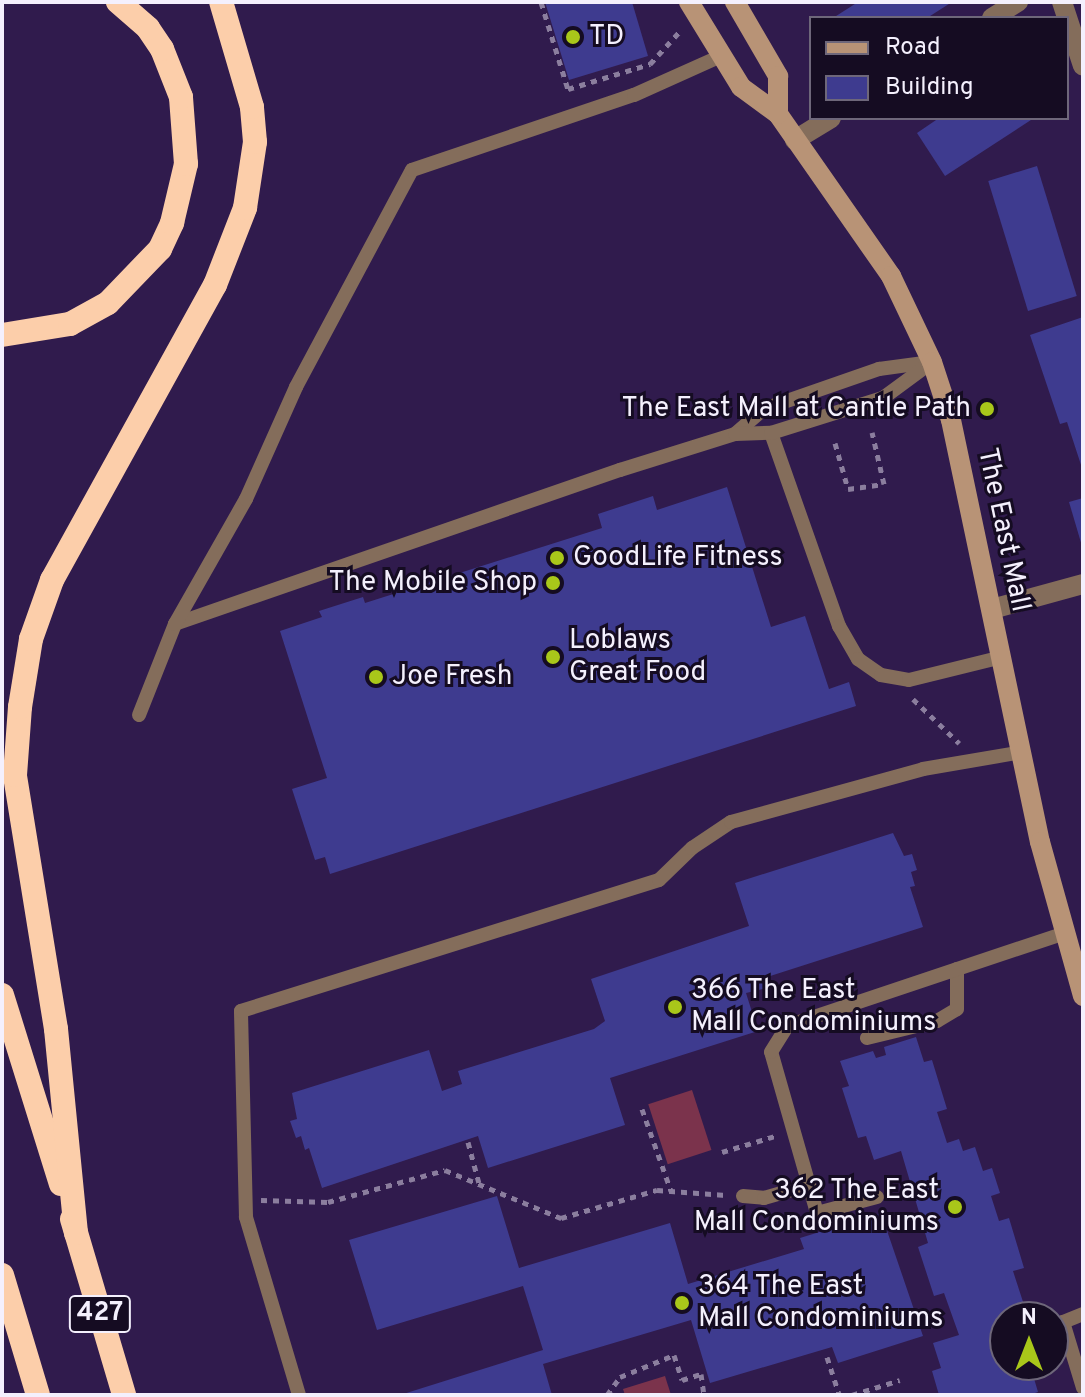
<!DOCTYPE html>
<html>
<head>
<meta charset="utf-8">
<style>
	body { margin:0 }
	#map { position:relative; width:1085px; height:1397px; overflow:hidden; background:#301b4d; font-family:Overpass,sans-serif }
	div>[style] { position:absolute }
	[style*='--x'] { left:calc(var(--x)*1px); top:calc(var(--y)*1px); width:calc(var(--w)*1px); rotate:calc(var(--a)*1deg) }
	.green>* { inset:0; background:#7b334c; transform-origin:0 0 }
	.building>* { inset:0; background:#3e3b8f; transform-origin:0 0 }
	.path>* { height:5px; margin-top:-2.5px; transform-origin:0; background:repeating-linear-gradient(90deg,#8b7e9e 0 6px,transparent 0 12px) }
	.lane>* { height:14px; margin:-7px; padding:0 7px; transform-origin:7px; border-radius:7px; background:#846d5b }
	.street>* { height:20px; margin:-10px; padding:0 10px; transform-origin:10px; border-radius:10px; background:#846d5b }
	.secondary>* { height:20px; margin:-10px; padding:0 10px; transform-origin:10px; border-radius:10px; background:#b89376 }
	.highway>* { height:24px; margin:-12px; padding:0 12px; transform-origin:12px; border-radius:12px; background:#fcceaa }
	.dots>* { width:22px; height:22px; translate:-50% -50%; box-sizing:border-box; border:4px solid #150c22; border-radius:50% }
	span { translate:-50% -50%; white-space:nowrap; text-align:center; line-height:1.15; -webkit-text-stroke:6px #150c22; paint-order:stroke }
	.shield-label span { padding:2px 6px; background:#150c22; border:2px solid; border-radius:6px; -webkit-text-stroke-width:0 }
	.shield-label { font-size:26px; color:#f4f0fd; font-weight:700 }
	.poi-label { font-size:28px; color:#f4f0fd }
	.left { translate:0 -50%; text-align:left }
	.right { translate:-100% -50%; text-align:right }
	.street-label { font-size:28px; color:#f4f0fd }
	.frame { position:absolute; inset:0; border:4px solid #f4f0fd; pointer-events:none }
	.legend { position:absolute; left:809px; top:16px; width:260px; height:104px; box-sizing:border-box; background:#150c22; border:2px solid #6e677a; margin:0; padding:10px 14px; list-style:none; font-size:24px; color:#f4f0fd }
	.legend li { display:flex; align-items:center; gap:16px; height:40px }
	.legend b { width:40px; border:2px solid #6e677a }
	.north { position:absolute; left:989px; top:1301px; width:80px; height:80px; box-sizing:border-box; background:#150c22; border:2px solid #6e677a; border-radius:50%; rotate:0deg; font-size:22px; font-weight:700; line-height:32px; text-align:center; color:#f4f0fd }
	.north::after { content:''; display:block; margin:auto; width:28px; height:36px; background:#a9c71a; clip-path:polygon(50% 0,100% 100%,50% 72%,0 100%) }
</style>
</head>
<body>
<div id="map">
	<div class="green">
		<div style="left:692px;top:1090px;width:63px;height:46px;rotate:72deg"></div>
		<div style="clip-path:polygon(665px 1376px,671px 1395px,625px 1395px,623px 1389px)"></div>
	</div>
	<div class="building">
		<div style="clip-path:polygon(545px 2px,632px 2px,648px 56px,569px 80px)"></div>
		<div style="clip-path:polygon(858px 2px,952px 2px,927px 18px,833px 18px)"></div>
		<div style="clip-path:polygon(939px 118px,1034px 118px,945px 176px,917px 133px)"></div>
		<div style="left:1037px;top:166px;width:136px;height:51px;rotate:73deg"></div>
		<div style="clip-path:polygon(1083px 317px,1083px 468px,1082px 468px,1067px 422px,1060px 424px,1030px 335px)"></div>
		<div style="clip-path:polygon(727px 487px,771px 627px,805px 616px,829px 689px,849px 682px,856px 706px,330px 874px,325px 857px,315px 860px,292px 789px,327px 778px,280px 631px,322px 617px,319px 611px,363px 597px,365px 603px,602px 528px,598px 514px,653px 496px,657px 510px)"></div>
		<div style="clip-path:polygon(1083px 498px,1083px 546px,1082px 546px,1069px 502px)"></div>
		<div style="clip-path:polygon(893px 833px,904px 856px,912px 854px,917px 870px,911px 872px,915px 886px,910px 887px,923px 927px,764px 978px,767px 988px,746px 993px,758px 1031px,610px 1078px,625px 1125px,488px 1168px,478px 1136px,322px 1188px,309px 1148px,305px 1150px,301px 1136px,296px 1138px,290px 1121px,297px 1119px,292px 1093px,429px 1050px,442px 1091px,462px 1084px,458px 1071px,594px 1029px,605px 1021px,591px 979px,749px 926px,735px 883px)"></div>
		<div style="clip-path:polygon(916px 1037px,924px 1062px,932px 1060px,947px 1109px,937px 1112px,947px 1143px,959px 1139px,963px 1151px,975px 1147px,983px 1171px,992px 1168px,1000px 1193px,991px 1196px,999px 1221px,1009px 1218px,1024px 1268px,1013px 1271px,1025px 1308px,1003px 1315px,1005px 1365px,1030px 1365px,1038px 1392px,1029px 1395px,939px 1395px,932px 1371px,941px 1368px,933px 1343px,959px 1335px,944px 1293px,934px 1296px,918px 1247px,928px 1243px,901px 1151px,874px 1160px,866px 1136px,858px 1138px,842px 1088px,849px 1086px,840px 1061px,873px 1051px,876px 1058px,886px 1055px,884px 1047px)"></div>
		<div style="clip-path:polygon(497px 1196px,519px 1268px,670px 1223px,688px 1284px,804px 1249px,800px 1238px,881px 1213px,923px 1336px,838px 1363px,832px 1347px,710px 1383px,691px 1320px,543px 1364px,552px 1395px,400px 1395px,543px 1350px,523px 1286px,377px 1330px,349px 1240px)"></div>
	</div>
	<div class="path">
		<div style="--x:541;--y:2;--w:91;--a:72.8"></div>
		<div style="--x:568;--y:89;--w:86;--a:-17"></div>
		<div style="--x:650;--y:64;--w:46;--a:-47.6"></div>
		<div style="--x:835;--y:443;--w:48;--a:74.2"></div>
		<div style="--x:848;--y:489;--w:36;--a:-8"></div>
		<div style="--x:884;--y:484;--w:53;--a:-103"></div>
		<div style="--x:913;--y:699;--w:64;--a:43.7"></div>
		<div style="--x:642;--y:1109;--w:87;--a:70.5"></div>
		<div style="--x:468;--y:1142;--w:42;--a:75"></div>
		<div style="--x:722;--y:1152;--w:55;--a:-16.8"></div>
		<div style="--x:261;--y:1200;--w:67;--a:1.7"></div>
		<div style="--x:328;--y:1202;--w:121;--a:-15.3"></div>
		<div style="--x:445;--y:1170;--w:126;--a:22.5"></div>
		<div style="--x:561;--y:1218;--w:100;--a:-16.3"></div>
		<div style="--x:657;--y:1190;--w:69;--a:4.1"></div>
		<div style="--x:827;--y:1357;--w:40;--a:72"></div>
		<div style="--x:607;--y:1395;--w:22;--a:-54"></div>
		<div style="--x:620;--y:1377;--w:58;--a:-22.2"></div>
		<div style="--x:674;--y:1355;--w:26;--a:72"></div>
		<div style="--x:682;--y:1380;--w:20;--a:-18"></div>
		<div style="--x:701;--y:1374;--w:21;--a:82"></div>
		<div style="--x:852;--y:1395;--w:50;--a:-17.4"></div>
	</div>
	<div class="lane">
		<div style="--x:771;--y:433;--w:205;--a:70.6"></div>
		<div style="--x:839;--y:626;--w:38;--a:60"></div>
		<div style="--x:858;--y:659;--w:28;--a:35"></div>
		<div style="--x:881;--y:675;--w:28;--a:10"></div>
		<div style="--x:909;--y:680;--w:96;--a:-13.9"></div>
		<div style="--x:735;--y:434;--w:38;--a:-41"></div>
		<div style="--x:764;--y:409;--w:122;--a:-19.2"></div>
		<div style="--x:879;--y:369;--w:51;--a:-7.8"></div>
		<div style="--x:175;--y:624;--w:471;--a:-19.1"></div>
		<div style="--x:620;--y:470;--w:121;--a:-17.4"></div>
		<div style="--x:735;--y:434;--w:36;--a:-2"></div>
		<div style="--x:771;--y:433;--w:117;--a:-17.4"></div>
		<div style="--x:883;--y:398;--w:61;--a:-36.3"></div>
		<div style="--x:139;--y:715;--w:98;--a:-68.4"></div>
		<div style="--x:175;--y:624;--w:144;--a:-60.4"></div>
		<div style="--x:246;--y:499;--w:123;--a:-65.9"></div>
		<div style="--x:296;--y:387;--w:246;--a:-61.9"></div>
		<div style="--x:412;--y:170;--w:234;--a:-18.7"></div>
		<div style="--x:634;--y:95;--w:95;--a:-24.1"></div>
		<div style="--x:867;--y:1038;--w:72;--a:-13.7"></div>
		<div style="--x:937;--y:1021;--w:23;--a:-31"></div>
		<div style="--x:957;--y:1009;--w:40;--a:-90"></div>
		<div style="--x:809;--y:1185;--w:29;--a:74"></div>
		<div style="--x:817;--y:1213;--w:62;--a:-14.9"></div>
		<div style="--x:743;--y:1196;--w:21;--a:5"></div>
		<div style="--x:764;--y:1198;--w:47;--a:-16.1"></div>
		<div style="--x:809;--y:1185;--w:138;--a:-105.9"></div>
		<div style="--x:771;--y:1052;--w:31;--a:-58"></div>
		<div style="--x:787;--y:1026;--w:293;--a:-18.5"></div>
		<div style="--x:1083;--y:1314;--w:22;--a:158"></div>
		<div style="--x:1063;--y:1322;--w:69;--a:73.1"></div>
		<div style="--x:299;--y:1395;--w:186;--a:-106.6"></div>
		<div style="--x:246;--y:1217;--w:206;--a:-91.4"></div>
		<div style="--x:241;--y:1011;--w:438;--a:-17.4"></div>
		<div style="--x:659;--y:880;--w:46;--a:-44.1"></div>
		<div style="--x:692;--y:848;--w:47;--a:-33.7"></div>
		<div style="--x:731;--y:822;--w:199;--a:-15.4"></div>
		<div style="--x:923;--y:769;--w:100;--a:-9.7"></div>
	</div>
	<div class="street">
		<div style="--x:1062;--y:2;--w:67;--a:71.8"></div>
		<div style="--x:992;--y:18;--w:31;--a:-32"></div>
		<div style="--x:795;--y:140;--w:42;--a:-31.4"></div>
		<div style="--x:992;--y:609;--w:94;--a:-15.4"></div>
	</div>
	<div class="secondary">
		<div style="--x:689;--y:2;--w:100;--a:58.5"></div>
		<div style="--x:741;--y:87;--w:46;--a:36.1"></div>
		<div style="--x:778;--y:114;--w:198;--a:55.1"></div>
		<div style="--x:891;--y:276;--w:95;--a:64.5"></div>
		<div style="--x:932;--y:362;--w:61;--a:71.9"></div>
		<div style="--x:951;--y:420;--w:431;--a:78.1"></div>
		<div style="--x:1040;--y:842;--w:160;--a:74.4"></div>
		<div style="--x:735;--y:2;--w:86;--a:59.8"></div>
		<div style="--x:778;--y:76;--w:38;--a:90"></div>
	</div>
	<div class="highway">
		<div style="--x:2;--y:335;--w:69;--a:-9.2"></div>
		<div style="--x:70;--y:324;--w:43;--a:-28.9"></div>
		<div style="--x:108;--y:303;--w:75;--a:-46.1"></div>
		<div style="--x:160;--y:249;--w:29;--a:-65"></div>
		<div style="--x:172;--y:223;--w:61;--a:-76.7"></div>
		<div style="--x:186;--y:164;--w:67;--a:-94.3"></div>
		<div style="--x:181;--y:97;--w:52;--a:-111.6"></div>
		<div style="--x:162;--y:49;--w:25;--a:-124"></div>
		<div style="--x:148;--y:28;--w:40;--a:-139"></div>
		<div style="--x:2;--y:995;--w:198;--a:72.7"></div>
		<div style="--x:72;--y:1219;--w:184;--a:73.5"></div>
		<div style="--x:76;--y:1233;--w:205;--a:-95.6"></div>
		<div style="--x:56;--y:1029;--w:257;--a:-99.2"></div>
		<div style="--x:15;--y:775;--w:68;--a:-85.8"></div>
		<div style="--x:20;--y:707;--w:69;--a:-80.8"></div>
		<div style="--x:31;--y:639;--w:63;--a:-70.4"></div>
		<div style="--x:52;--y:580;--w:337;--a:-61.1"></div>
		<div style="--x:215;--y:285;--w:83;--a:-68.7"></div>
		<div style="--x:245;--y:208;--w:67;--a:-81.4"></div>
		<div style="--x:255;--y:142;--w:35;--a:-95"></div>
		<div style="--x:252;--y:107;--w:109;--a:-106.4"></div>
		<div style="--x:2;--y:1275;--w:125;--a:73.3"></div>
	</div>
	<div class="dots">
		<div style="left:573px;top:37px;background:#a9c71a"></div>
		<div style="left:987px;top:409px;background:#a9c71a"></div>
		<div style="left:557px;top:558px;background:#a9c71a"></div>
		<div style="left:553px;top:583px;background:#a9c71a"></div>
		<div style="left:553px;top:657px;background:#a9c71a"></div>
		<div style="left:376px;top:677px;background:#a9c71a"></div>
		<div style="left:675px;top:1007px;background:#a9c71a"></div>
		<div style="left:955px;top:1207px;background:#a9c71a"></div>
		<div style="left:682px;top:1303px;background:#a9c71a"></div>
	</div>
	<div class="shield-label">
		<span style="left:100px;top:1314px">427</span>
	</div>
	<div class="poi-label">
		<span class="left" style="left:589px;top:37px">TD</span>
		<span class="right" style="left:971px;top:409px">The East Mall at Cantle Path</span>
		<span class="left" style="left:573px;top:558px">GoodLife Fitness</span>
		<span class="right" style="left:537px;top:583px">The Mobile Shop</span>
		<span class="left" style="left:569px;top:657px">Loblaws<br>Great Food</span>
		<span class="left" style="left:392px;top:677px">Joe Fresh</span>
		<span class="left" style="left:691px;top:1007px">366 The East<br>Mall Condominiums</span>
		<span class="right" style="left:939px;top:1207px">362 The East<br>Mall Condominiums</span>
		<span class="left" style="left:698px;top:1303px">364 The East<br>Mall Condominiums</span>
	</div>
	<div class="street-label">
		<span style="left:1003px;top:530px;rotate:78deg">The East Mall</span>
	</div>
	<div class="frame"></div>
	<ul class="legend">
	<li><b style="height:10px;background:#b89376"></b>Road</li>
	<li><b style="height:22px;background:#3e3b8f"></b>Building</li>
	</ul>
	<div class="north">N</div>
</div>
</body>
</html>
